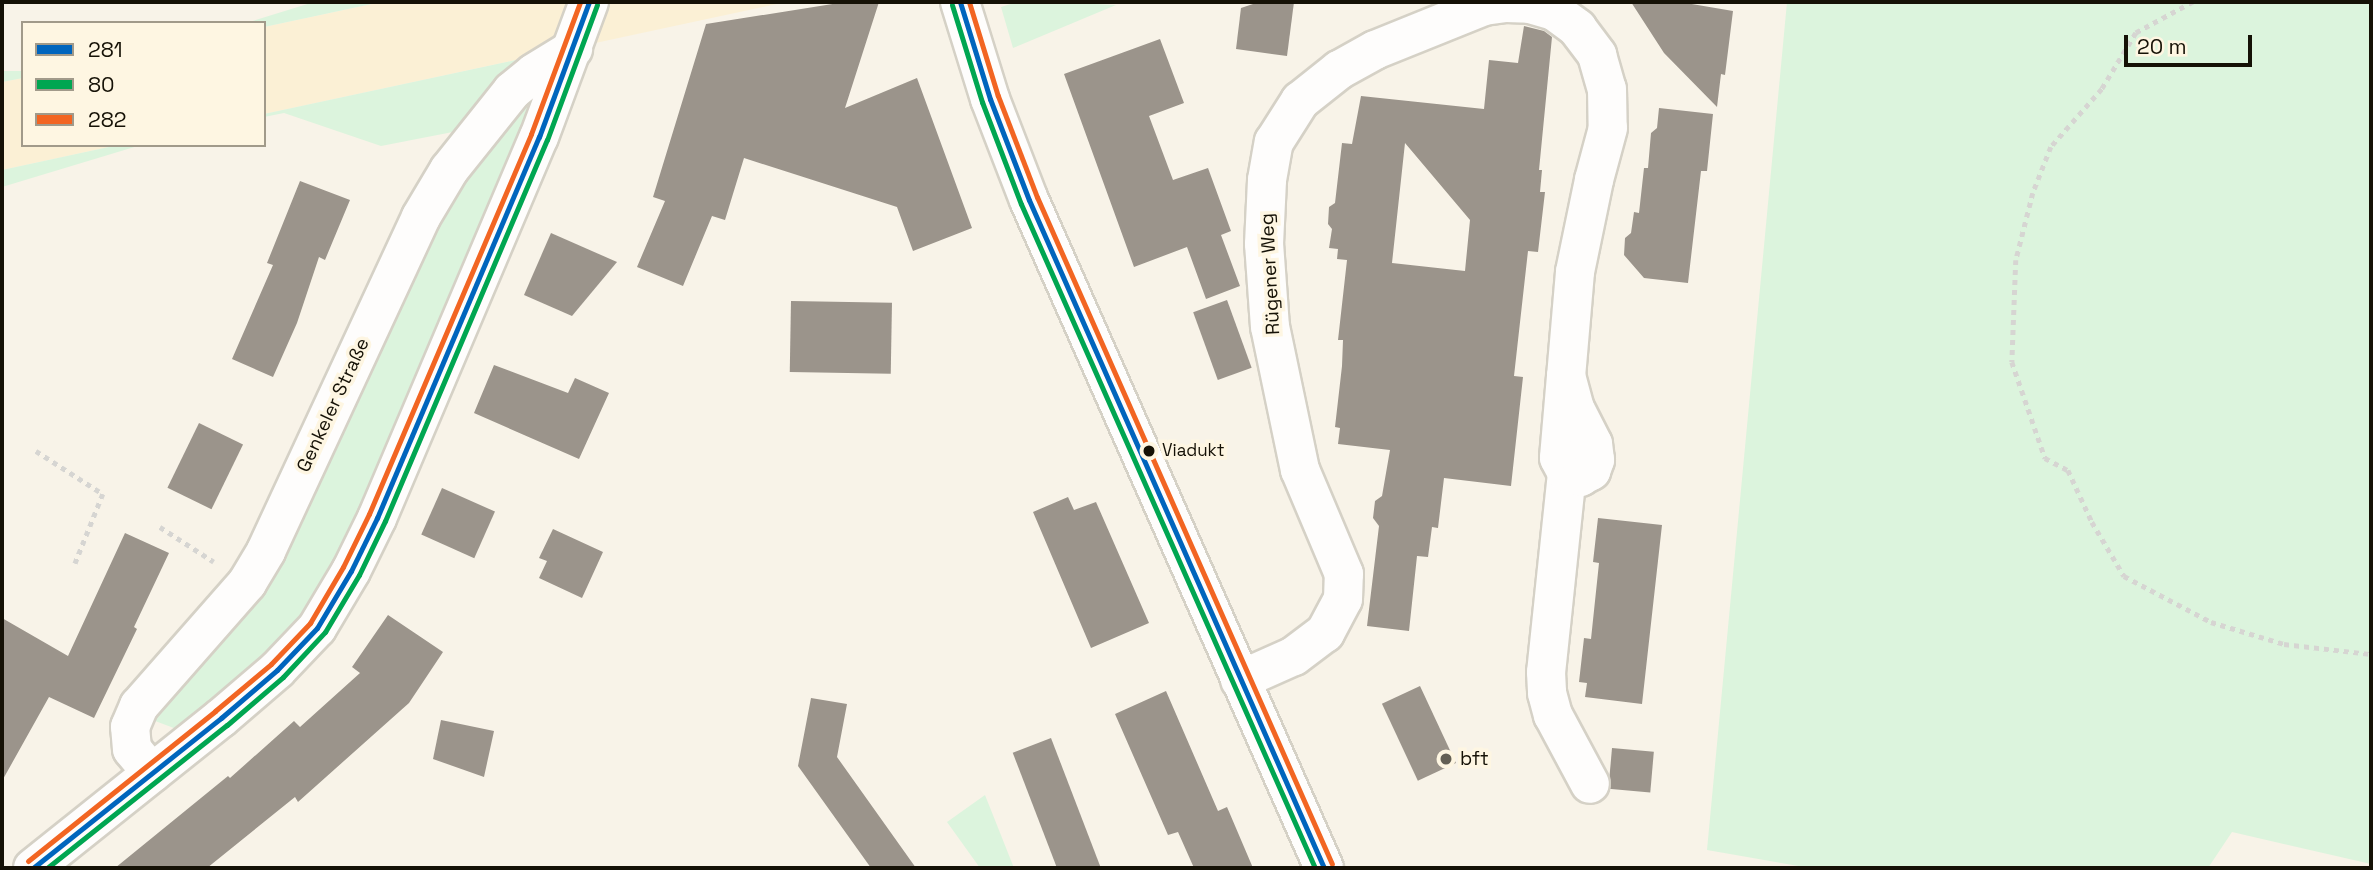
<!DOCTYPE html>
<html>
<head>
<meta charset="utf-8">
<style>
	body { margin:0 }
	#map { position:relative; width:2373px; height:870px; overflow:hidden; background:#f8f3e8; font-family:"Space Grotesk",sans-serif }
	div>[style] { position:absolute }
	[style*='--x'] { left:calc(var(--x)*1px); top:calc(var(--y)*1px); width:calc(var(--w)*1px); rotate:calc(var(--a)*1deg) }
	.built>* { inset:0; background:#fbf0d5 }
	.green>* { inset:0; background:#dcf4dd }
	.building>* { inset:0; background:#9b948b; transform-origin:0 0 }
	.path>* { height:4.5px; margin-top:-2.25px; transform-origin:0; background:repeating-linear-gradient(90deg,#d6d5d2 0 5px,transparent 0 10px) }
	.roads { filter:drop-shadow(2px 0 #d5d1c6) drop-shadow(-2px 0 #d5d1c6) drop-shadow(0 2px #d5d1c6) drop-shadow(0 -2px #d5d1c6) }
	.minor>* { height:38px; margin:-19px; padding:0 19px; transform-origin:19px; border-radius:19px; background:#fefdfc }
	.major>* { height:38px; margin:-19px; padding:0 19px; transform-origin:19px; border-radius:19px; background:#fefdfc }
	.bus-1>* { height:5px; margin:-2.5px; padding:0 2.5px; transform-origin:2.5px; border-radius:2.5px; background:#0065bd }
	.bus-2>* { height:5px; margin:-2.5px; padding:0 2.5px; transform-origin:2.5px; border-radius:2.5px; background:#00a651 }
	.bus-3>* { height:5px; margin:-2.5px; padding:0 2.5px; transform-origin:2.5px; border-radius:2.5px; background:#f26522 }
	.dots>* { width:19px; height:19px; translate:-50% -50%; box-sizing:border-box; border:4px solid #fef6e2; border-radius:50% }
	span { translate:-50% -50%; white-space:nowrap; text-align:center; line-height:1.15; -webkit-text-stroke:7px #fef6e2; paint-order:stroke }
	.bus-label { font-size:17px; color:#151106 }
	.left { translate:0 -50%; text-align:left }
	.street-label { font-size:19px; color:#151106 }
	.poi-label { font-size:19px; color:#151106 }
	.frame { position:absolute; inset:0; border:4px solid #151106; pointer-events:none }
	.legend { position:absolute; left:21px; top:21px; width:245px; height:126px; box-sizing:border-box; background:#fef6e2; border:2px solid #a19a8a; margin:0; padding:9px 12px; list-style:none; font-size:21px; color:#151106 }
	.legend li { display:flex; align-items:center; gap:14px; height:35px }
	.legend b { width:35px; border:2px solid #a19a8a }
	.scale { position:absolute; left:2124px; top:35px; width:128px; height:32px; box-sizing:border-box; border:4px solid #151106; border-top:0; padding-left:9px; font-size:21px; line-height:24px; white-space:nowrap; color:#151106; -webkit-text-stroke:5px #fef6e2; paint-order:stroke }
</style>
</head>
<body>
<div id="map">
	<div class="built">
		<div style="clip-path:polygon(381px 2px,786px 2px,264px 114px,264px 27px)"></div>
		<div style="clip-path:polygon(23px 78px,23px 145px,118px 145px,2px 170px,2px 82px)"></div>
	</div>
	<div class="green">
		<div style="clip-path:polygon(314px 2px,381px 2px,264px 27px,264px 23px,246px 23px)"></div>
		<div style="clip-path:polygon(1017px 2px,1054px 2px,1116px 5px,1013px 48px,1001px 7px)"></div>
		<div style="clip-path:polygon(1787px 2px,2371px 2px,2371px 864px,2232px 832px,2208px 868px,1810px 868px,1707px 850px)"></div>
		<div style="clip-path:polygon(516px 60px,463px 130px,381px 146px,284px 113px,264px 117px,264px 114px)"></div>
		<div style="clip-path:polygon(2px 71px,23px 71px,23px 78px,2px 82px)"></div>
		<div style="clip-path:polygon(534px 103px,334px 566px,305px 617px,255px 668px,179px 730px,150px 719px,232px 621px,434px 213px,513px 109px)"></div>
		<div style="clip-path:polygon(118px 145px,141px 145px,2px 187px,2px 170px)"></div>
		<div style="clip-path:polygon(985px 795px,1014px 868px,980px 868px,947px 822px)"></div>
	</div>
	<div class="building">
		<div style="clip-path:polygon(845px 2px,879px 2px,845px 108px,917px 78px,972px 228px,913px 251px,897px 207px,744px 158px,725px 220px,712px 216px,683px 286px,637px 267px,665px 201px,653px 197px,706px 24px)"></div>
		<div style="clip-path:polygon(1259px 2px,1294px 2px,1287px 56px,1236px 49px,1241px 8px)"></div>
		<div style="clip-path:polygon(1631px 2px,1680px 2px,1733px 11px,1725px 75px,1721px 74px,1717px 107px,1664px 53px)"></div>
		<div style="clip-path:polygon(evenodd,1524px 26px,1544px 31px,1552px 37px,1539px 170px,1542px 170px,1540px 192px,1545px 192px,1538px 252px,1528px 251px,1514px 376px,1523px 377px,1511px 486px,1444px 478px,1438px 528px,1432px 527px,1428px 557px,1417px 556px,1409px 631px,1367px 626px,1379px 526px,1373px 518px,1375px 501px,1382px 496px,1390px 450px,1338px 444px,1340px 428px,1335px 427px,1342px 366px,1343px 340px,1338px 340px,1347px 260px,1337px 259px,1338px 249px,1329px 248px,1332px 229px,1328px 224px,1329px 207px,1335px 203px,1342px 143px,1352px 144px,1361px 96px,1484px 109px,1489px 60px,1518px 63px,1524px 26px,1405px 143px,1470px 220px,1465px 271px,1392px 263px,1405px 143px)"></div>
		<div style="clip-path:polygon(1160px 39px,1184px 103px,1149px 116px,1173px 180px,1208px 168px,1231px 231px,1221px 235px,1240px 286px,1206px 299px,1187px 247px,1134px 267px,1064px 74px)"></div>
		<div style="clip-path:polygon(1659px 108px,1713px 114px,1707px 171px,1701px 171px,1688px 283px,1644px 278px,1624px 255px,1625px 238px,1631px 233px,1634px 212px,1639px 213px,1644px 168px,1648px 168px,1651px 133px,1657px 128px)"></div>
		<div style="clip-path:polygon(300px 181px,350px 200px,325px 260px,319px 257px,297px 323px,273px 377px,232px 359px,273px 265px,267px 263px)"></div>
		<div style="clip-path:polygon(551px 233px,617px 262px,572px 316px,524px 295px)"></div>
		<div style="left:1227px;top:300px;width:72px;height:36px;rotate:70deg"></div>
		<div style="left:791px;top:301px;width:101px;height:71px;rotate:1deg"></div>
		<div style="clip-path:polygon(494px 365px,568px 393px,575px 378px,609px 393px,579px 459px,474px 413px)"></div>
		<div style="left:199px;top:423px;width:49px;height:72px;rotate:26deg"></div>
		<div style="left:442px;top:488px;width:58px;height:51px;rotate:24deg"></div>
		<div style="clip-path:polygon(1068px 497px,1074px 510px,1096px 502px,1149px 623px,1091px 648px,1033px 512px)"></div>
		<div style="clip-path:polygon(1598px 518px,1662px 525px,1642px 704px,1585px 697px,1587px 683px,1579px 682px,1584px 638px,1591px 639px,1599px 563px,1593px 562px)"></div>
		<div style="clip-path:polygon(553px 529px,603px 552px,582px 598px,539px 578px,547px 561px,539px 558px)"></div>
		<div style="clip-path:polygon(125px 533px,169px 553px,134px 627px,137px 629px,94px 718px,49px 697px,2px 781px,2px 618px,68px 656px)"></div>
		<div style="clip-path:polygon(388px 615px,443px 652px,409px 703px,298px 802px,295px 797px,207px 868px,115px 868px,228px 776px,230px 778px,294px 721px,300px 727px,360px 673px,352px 667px)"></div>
		<div style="left:1420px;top:686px;width:85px;height:42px;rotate:65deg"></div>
		<div style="clip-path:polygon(1166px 691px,1218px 811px,1227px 807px,1253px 868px,1194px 868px,1178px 832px,1168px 835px,1115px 714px)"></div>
		<div style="clip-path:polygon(811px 698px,847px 704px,837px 757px,916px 868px,871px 868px,798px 766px)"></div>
		<div style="clip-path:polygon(441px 720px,494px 731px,484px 777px,433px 759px)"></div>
		<div style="left:1051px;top:738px;width:140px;height:41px;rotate:69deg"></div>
		<div style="left:1612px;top:748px;width:42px;height:41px;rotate:5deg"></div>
	</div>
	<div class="path">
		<div style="--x:2193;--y:2;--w:65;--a:151.5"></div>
		<div style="--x:2136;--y:33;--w:66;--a:121.3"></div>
		<div style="--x:2102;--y:89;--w:77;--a:131.3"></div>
		<div style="--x:2051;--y:147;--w:49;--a:111.4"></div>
		<div style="--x:2033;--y:193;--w:69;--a:104.2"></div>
		<div style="--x:2016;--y:260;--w:102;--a:92.2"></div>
		<div style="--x:2012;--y:362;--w:102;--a:71"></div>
		<div style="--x:2045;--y:458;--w:26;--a:28"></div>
		<div style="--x:2068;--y:470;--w:57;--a:65.2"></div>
		<div style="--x:2092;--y:522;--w:63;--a:59.3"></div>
		<div style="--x:2124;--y:576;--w:98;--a:27.9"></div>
		<div style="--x:2211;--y:622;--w:76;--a:16.8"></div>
		<div style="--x:2284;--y:644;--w:88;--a:6.6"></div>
		<div style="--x:36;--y:451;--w:80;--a:32.7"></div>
		<div style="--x:103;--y:494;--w:75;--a:111.8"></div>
		<div style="--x:160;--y:527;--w:64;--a:32.9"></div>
	</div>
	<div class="roads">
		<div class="minor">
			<div style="--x:1567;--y:473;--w:200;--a:96"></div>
			<div style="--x:1546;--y:672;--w:21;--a:87"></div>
			<div style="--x:1547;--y:693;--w:23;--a:75"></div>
			<div style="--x:1553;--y:715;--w:78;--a:61.8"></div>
			<div style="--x:1240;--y:680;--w:59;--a:-24"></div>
			<div style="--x:1294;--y:656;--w:39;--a:-37"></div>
			<div style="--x:1325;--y:633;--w:38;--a:-62"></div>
			<div style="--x:1343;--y:599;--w:25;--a:-88"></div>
			<div style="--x:1344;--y:574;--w:113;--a:-112.9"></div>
			<div style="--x:1300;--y:470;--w:146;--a:-101.8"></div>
			<div style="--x:1270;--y:327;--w:83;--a:-94.1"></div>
			<div style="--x:1264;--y:244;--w:64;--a:-87.3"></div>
			<div style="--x:1267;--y:180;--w:39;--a:-80"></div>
			<div style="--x:1274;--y:142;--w:49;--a:-57.6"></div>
			<div style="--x:1300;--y:101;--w:50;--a:-38.5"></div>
			<div style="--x:1339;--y:70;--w:41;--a:-29.1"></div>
			<div style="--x:1375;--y:50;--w:118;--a:-22"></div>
			<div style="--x:1484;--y:6;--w:22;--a:-8"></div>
			<div style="--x:1506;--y:3;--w:24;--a:2"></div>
			<div style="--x:1530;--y:4;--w:25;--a:16"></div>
			<div style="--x:1554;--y:11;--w:29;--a:36"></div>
			<div style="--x:1577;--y:28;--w:34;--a:53"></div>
			<div style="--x:1597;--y:55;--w:35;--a:74"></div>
			<div style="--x:1607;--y:89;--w:39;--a:89"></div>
			<div style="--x:1608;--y:128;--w:54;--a:105.1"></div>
			<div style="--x:1594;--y:180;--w:94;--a:101.7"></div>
			<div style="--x:1575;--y:272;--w:104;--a:94.9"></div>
			<div style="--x:1566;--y:376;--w:82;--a:94.9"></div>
			<div style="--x:1559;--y:458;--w:17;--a:62"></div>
			<div style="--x:1567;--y:473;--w:14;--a:17"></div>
			<div style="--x:1580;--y:477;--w:13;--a:-29"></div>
			<div style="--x:1591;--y:471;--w:12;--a:-70"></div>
			<div style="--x:1595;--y:460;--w:16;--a:-97"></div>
			<div style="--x:1593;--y:444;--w:39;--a:-117"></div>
			<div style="--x:1575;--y:409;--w:34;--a:-105"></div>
			<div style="--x:152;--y:773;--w:31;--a:-130"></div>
			<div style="--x:132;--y:749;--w:22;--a:-95"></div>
			<div style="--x:130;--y:727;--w:23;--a:-67"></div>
			<div style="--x:139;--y:706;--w:164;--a:-48.7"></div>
			<div style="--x:247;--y:583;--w:37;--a:-59"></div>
			<div style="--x:266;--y:551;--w:368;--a:-65.1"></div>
			<div style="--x:421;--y:217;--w:55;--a:-59.2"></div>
			<div style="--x:449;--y:170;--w:101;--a:-51.4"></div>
			<div style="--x:512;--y:91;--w:28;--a:-39"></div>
			<div style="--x:534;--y:73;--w:46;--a:-31.6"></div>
			<div style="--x:33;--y:868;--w:241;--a:-38.6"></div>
			<div style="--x:221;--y:718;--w:74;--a:-40.6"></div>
			<div style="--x:277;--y:670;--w:58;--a:-46.4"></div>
			<div style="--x:317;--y:628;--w:66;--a:-59.2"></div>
			<div style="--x:351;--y:571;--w:59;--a:-63.9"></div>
			<div style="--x:377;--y:518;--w:414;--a:-67"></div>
			<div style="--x:539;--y:137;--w:144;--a:-69.7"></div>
		</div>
		<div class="major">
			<div style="--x:960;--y:2;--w:102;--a:72.8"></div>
			<div style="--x:990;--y:99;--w:108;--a:68.9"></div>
			<div style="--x:1029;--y:200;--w:730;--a:66.17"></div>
		</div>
	</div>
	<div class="bus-1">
		<div style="--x:960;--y:2;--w:102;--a:72.8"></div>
		<div style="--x:990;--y:99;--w:108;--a:68.9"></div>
		<div style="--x:1029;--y:200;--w:730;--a:66.17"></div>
		<div style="--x:33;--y:868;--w:241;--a:-38.6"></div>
		<div style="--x:221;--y:718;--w:74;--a:-40.6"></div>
		<div style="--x:277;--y:670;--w:58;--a:-46.4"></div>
		<div style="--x:317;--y:628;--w:66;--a:-59.2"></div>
		<div style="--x:351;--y:571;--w:59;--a:-63.9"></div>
		<div style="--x:377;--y:518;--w:414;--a:-67"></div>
		<div style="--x:539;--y:137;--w:144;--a:-69.7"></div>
	</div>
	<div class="bus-2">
		<div style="--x:952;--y:5;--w:102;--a:72.8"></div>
		<div style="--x:982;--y:102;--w:109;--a:69.1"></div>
		<div style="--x:1021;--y:204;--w:726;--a:66.12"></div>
		<div style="--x:47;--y:868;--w:230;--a:-38.5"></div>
		<div style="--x:227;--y:725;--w:74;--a:-40.6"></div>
		<div style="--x:283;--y:677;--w:62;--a:-47"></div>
		<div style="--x:325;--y:632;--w:66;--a:-59.2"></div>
		<div style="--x:359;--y:575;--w:60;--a:-64.3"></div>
		<div style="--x:385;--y:521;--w:414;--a:-67"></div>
		<div style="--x:547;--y:140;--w:144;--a:-69.7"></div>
	</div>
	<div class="bus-3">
		<div style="--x:969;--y:2;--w:98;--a:72.9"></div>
		<div style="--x:998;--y:96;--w:108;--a:68.9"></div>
		<div style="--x:1037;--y:197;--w:729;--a:66.14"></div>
		<div style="--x:28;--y:861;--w:240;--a:-38.7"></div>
		<div style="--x:215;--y:711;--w:73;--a:-40"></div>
		<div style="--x:271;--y:664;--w:57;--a:-46.4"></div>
		<div style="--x:310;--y:623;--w:65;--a:-59.5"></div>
		<div style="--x:343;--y:567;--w:59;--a:-63.9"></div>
		<div style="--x:369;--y:514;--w:413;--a:-66.9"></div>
		<div style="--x:531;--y:134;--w:141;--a:-69.6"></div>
	</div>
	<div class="dots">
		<div style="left:1149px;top:451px;background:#151106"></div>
		<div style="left:1446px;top:759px;background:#646055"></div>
	</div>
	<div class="bus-label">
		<span class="left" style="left:1162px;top:451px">Viadukt</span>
	</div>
	<div class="street-label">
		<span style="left:1270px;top:274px;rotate:-93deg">Rügener Weg</span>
		<span style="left:333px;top:405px;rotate:-65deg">Genkeler Straße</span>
	</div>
	<div class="poi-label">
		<span class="left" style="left:1460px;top:759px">bft</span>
	</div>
	<div class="frame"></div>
	<ul class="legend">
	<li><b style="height:9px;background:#0065bd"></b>281</li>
	<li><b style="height:9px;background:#00a651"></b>80</li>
	<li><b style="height:9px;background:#f26522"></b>282</li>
	</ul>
	<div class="scale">20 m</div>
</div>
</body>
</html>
